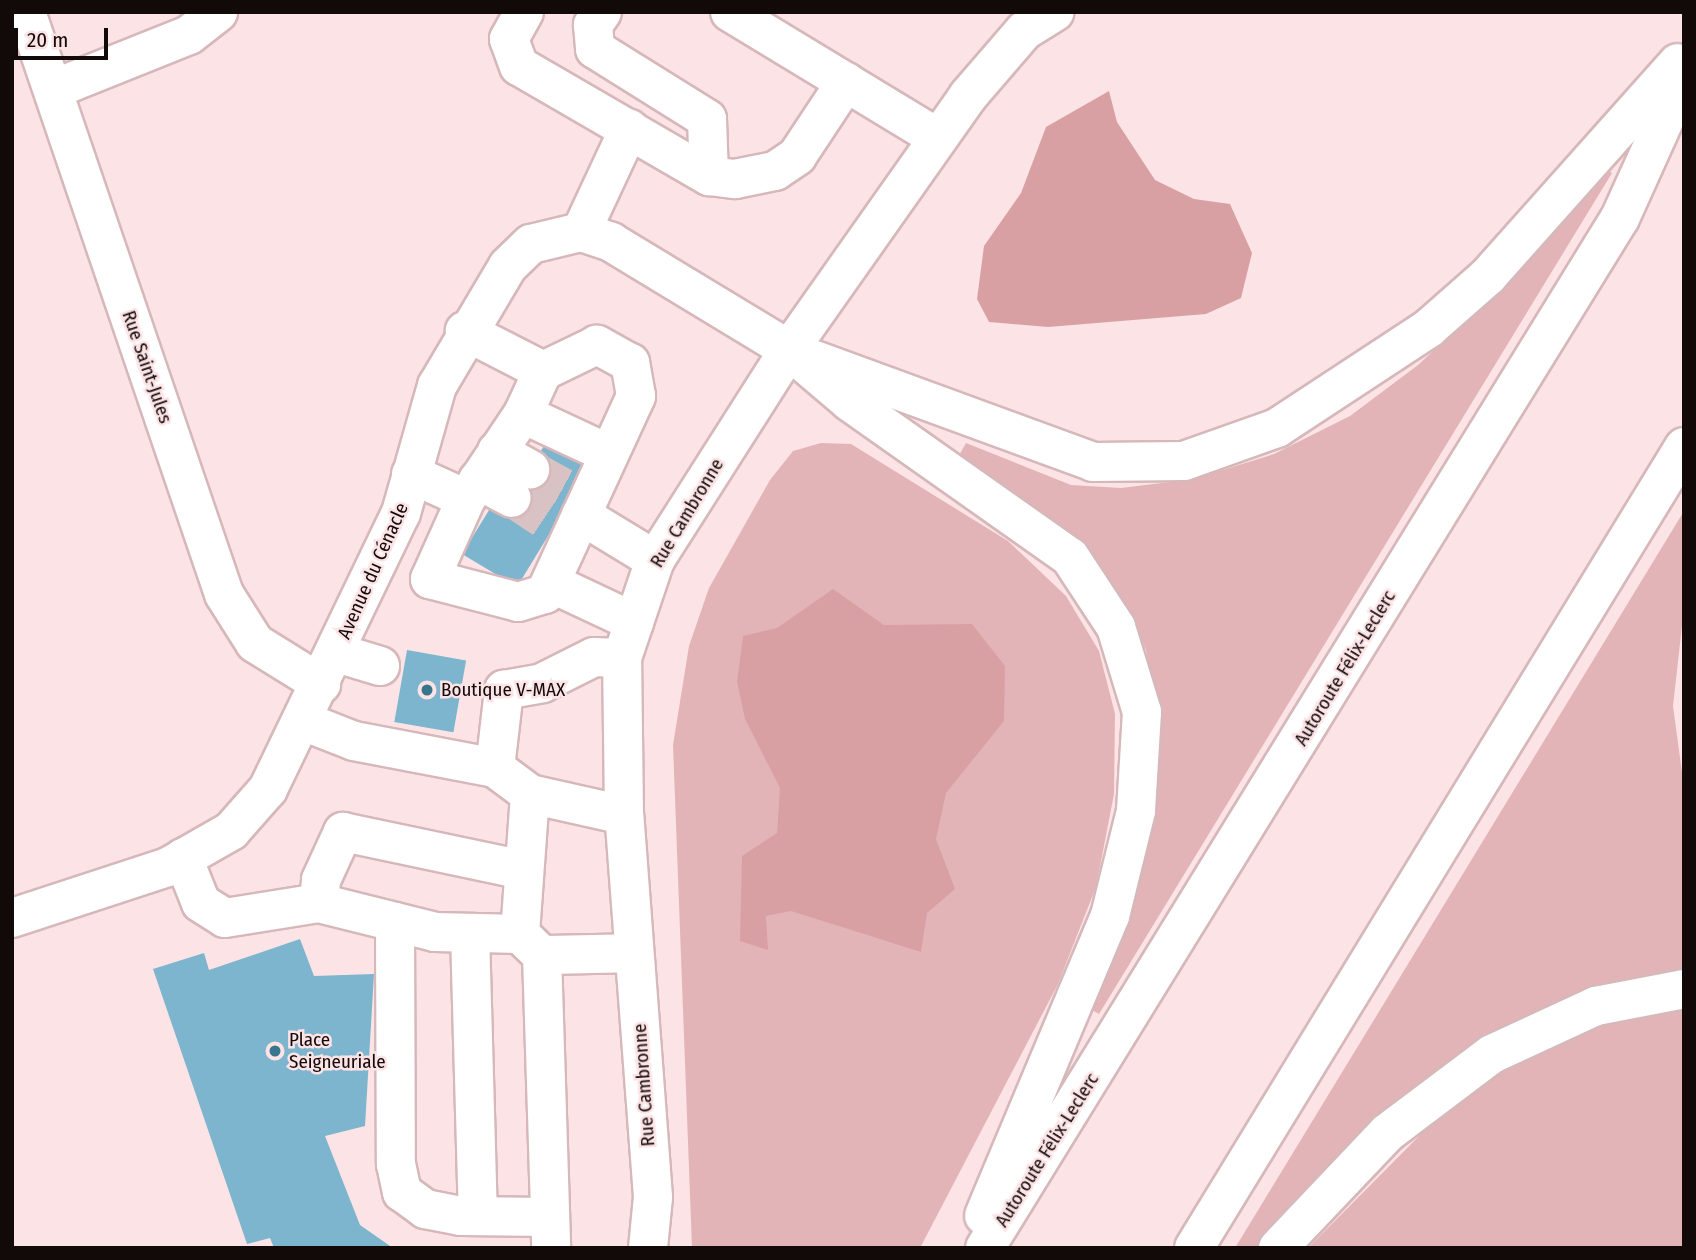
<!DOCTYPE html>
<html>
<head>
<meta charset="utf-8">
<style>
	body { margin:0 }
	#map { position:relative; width:1696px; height:1260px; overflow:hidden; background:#fce3e5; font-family:"Fira Sans Condensed",sans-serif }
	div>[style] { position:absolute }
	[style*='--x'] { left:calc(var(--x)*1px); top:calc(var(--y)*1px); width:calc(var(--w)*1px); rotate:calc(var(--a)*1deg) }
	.green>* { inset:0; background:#e3b4b7 }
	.forest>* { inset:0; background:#d9a0a4 }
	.building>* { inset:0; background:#7cb5cd; transform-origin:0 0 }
	.minor-tunnel>* { height:38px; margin-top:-19px; transform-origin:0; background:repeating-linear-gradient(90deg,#d9c2c4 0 38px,transparent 0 57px) }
	.roads { filter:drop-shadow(2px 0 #d6b8ba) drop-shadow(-2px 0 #d6b8ba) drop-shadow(0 2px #d6b8ba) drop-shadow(0 -2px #d6b8ba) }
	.minor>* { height:38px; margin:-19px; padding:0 19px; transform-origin:19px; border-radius:19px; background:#fff }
	.highway>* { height:38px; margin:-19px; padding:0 19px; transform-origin:19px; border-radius:19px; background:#fff }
	.dots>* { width:19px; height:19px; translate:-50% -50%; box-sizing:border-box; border:4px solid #fce3e5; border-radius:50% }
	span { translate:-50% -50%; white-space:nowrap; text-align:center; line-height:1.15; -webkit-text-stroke:5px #fce3e5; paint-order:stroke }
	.street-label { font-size:19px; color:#120909 }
	.poi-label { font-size:19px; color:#120909 }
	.left { translate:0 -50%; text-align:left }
	.frame { position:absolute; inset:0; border:14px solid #120909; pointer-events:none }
	.scale { position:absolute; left:14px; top:28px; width:94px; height:32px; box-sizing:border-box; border:4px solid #120909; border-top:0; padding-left:9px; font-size:21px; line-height:24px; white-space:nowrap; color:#120909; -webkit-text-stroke:5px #fce3e5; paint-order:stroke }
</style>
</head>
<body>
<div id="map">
	<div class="green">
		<div style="clip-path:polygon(1606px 169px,1612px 173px,1099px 1014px,1092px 1010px,1142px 872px,1155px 807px,1155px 696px,1146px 650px,1125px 602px,1096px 562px,1054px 522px,957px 459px,966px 443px,1071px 485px,1121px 488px,1194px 479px,1274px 454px,1350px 416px,1418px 365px,1498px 291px)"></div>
		<div style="clip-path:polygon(821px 443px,851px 444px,1008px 541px,1066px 596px,1099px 651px,1115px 714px,1114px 794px,1096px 887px,1058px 984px,920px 1248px,692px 1248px,673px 745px,689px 646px,709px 588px,770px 480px,793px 451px)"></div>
		<div style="clip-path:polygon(1684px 511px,1684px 608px,1673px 706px,1684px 787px,1684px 971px,1581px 992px,1499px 1029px,1420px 1083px,1346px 1150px,1258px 1248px,1235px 1248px)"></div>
		<div style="clip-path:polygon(1684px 1008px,1684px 1248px,1308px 1248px,1428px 1127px,1485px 1081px,1552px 1045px,1617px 1020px)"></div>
	</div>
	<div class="forest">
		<div style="clip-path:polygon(1109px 91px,1117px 122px,1155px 180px,1194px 199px,1230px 204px,1252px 253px,1241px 298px,1206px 314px,1048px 327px,989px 322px,977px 299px,984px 246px,1021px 193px,1046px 127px)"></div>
		<div style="clip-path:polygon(833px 589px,884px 625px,972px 624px,1005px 666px,1004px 721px,946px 793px,936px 839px,955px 889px,927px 913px,921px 952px,791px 911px,766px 916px,768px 950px,740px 941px,742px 856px,777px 833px,780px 788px,745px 719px,737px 682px,743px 636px,777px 628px)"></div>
	</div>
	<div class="building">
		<div style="clip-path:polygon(547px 441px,590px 467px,517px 587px,462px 554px,494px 502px,506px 508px)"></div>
		<div style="left:407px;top:650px;width:60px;height:73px;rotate:10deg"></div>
		<div style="clip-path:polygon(300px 939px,314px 976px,374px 974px,365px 1126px,325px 1136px,360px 1225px,393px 1248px,274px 1248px,270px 1238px,247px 1244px,153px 969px,204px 953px,209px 970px)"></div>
	</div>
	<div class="minor-tunnel">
		<div style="--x:530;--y:469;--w:50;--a:28.6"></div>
		<div style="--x:512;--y:498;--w:50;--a:33.7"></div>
	</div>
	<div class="roads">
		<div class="minor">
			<div style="--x:26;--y:12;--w:615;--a:71.21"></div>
			<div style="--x:224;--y:594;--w:58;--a:57.7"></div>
			<div style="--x:255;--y:643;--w:78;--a:31.8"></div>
			<div style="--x:524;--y:12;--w:31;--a:119"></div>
			<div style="--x:509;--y:39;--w:29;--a:70"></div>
			<div style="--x:519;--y:66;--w:220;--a:30.1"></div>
			<div style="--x:709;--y:176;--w:26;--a:7"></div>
			<div style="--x:735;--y:179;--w:41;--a:-11.3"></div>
			<div style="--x:775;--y:171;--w:27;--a:-34"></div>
			<div style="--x:797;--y:156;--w:89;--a:-56.5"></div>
			<div style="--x:602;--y:12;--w:16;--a:125"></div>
			<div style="--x:593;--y:25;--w:24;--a:85"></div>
			<div style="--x:595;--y:49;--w:132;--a:32"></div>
			<div style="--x:707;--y:119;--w:57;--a:88"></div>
			<div style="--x:730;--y:12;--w:243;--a:31.2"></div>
			<div style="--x:54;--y:89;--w:145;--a:-21.8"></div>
			<div style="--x:189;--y:35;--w:37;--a:-38"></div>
			<div style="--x:581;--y:232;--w:114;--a:-65"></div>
			<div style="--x:523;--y:414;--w:93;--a:24.9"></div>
			<div style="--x:497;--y:451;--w:38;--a:29"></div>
			<div style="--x:411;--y:474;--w:60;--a:24.4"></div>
			<div style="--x:466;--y:499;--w:88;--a:114.2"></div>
			<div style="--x:430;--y:579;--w:91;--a:14.6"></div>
			<div style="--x:518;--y:602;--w:28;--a:-17"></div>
			<div style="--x:545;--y:594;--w:218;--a:-65.3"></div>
			<div style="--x:636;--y:396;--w:34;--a:-100"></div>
			<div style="--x:630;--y:363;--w:38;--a:-151"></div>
			<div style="--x:597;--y:345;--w:60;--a:154.3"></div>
			<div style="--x:543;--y:371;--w:88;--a:-152.9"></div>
			<div style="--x:478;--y:480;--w:38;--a:28"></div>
			<div style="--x:466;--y:499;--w:102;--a:-56.2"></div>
			<div style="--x:523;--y:414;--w:47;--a:-65.1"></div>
			<div style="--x:581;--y:515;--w:87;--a:31.3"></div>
			<div style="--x:551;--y:583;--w:92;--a:25.2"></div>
			<div style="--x:337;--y:653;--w:45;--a:16.8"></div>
			<div style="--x:303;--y:721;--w:55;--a:21.4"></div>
			<div style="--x:354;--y:741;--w:144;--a:10.8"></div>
			<div style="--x:495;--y:768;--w:44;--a:36.6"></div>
			<div style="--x:495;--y:768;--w:79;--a:-83.4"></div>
			<div style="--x:504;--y:690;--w:39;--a:-10"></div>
			<div style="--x:542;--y:683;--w:58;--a:-26.6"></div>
			<div style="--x:594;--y:657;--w:28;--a:2"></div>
			<div style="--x:183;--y:858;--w:48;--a:68.2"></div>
			<div style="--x:201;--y:903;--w:28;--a:32"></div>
			<div style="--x:225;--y:918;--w:95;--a:-9.1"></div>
			<div style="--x:319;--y:903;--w:120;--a:14"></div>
			<div style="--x:435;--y:932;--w:85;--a:1.3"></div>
			<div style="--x:520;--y:934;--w:140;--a:-85.9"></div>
			<div style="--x:530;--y:794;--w:96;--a:12.6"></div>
			<div style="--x:319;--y:903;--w:23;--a:-85"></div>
			<div style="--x:321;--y:880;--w:53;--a:-65.4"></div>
			<div style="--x:343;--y:832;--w:185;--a:11.9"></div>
			<div style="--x:12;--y:918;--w:164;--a:-18.1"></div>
			<div style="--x:168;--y:867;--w:73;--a:-29.7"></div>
			<div style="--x:231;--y:831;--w:56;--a:-48.6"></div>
			<div style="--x:268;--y:789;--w:306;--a:-64.3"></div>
			<div style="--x:401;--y:513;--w:132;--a:-74.2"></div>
			<div style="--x:437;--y:386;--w:139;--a:-59.4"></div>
			<div style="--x:508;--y:266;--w:32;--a:-44"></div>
			<div style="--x:531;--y:244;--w:51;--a:-13.5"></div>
			<div style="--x:581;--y:232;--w:32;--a:18"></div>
			<div style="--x:611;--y:242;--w:208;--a:31.2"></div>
			<div style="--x:395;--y:922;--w:242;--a:89.8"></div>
			<div style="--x:396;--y:1164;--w:29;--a:78"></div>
			<div style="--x:402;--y:1192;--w:29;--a:36"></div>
			<div style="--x:425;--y:1209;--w:36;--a:11"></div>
			<div style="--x:460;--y:1216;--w:90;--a:0.6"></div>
			<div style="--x:470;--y:933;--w:283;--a:88.4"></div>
			<div style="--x:520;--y:934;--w:30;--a:44"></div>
			<div style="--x:542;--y:955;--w:293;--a:88.2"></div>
			<div style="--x:542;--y:955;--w:92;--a:-1.2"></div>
			<div style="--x:648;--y:1248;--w:51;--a:-84.4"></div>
			<div style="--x:653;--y:1197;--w:383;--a:-94.3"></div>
			<div style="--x:624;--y:815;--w:157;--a:-90.7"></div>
			<div style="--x:622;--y:658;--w:103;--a:-71.4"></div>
			<div style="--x:655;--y:560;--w:249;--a:-57.5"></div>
			<div style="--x:789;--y:350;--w:311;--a:-54.8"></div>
			<div style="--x:968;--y:96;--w:86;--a:-49.3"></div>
			<div style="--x:1024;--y:31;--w:36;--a:-32"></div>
		</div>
		<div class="highway">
			<div style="--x:789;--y:350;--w:80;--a:40.4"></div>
			<div style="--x:850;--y:402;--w:269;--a:35.2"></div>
			<div style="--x:1070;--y:557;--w:84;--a:56.7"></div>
			<div style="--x:1116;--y:627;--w:89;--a:73"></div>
			<div style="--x:1142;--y:712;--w:99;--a:93.5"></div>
			<div style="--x:1136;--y:811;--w:108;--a:103.9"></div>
			<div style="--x:1110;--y:916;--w:325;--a:112.8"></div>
			<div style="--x:815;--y:360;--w:296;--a:20.1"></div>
			<div style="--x:1093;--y:462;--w:91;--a:-0.6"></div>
			<div style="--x:1184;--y:461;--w:99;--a:-19.5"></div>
			<div style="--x:1277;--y:428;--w:182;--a:-33.3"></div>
			<div style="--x:1429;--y:328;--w:79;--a:-41.4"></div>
			<div style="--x:1488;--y:276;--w:285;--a:-48.3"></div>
			<div style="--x:985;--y:1248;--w:1210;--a:-58.35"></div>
			<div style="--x:1620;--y:218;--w:156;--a:-65.7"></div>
			<div style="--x:1194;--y:1248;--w:939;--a:-58.54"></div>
			<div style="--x:1278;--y:1248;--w:158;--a:-46.5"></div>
			<div style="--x:1387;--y:1133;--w:131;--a:-37"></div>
			<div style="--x:1492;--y:1054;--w:115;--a:-24.8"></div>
			<div style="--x:1596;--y:1006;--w:90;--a:-10.9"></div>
		</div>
	</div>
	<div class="dots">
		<div style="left:427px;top:690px;background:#39758c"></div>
		<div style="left:275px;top:1051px;background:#39758c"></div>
	</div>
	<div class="street-label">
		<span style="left:147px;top:367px;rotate:71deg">Rue Saint-Jules</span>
		<span style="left:687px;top:513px;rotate:-59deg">Rue Cambronne</span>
		<span style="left:373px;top:571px;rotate:-66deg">Avenue du Cénacle</span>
		<span style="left:1345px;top:668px;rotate:-59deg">Autoroute Félix-Leclerc</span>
		<span style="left:644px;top:1085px;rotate:-94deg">Rue Cambronne</span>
		<span style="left:1047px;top:1150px;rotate:-58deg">Autoroute Félix-Leclerc</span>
	</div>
	<div class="poi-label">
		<span class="left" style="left:441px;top:690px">Boutique V-MAX</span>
		<span class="left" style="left:289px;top:1051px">Place<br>Seigneuriale</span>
	</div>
	<div class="frame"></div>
	<div class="scale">20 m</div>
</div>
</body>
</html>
